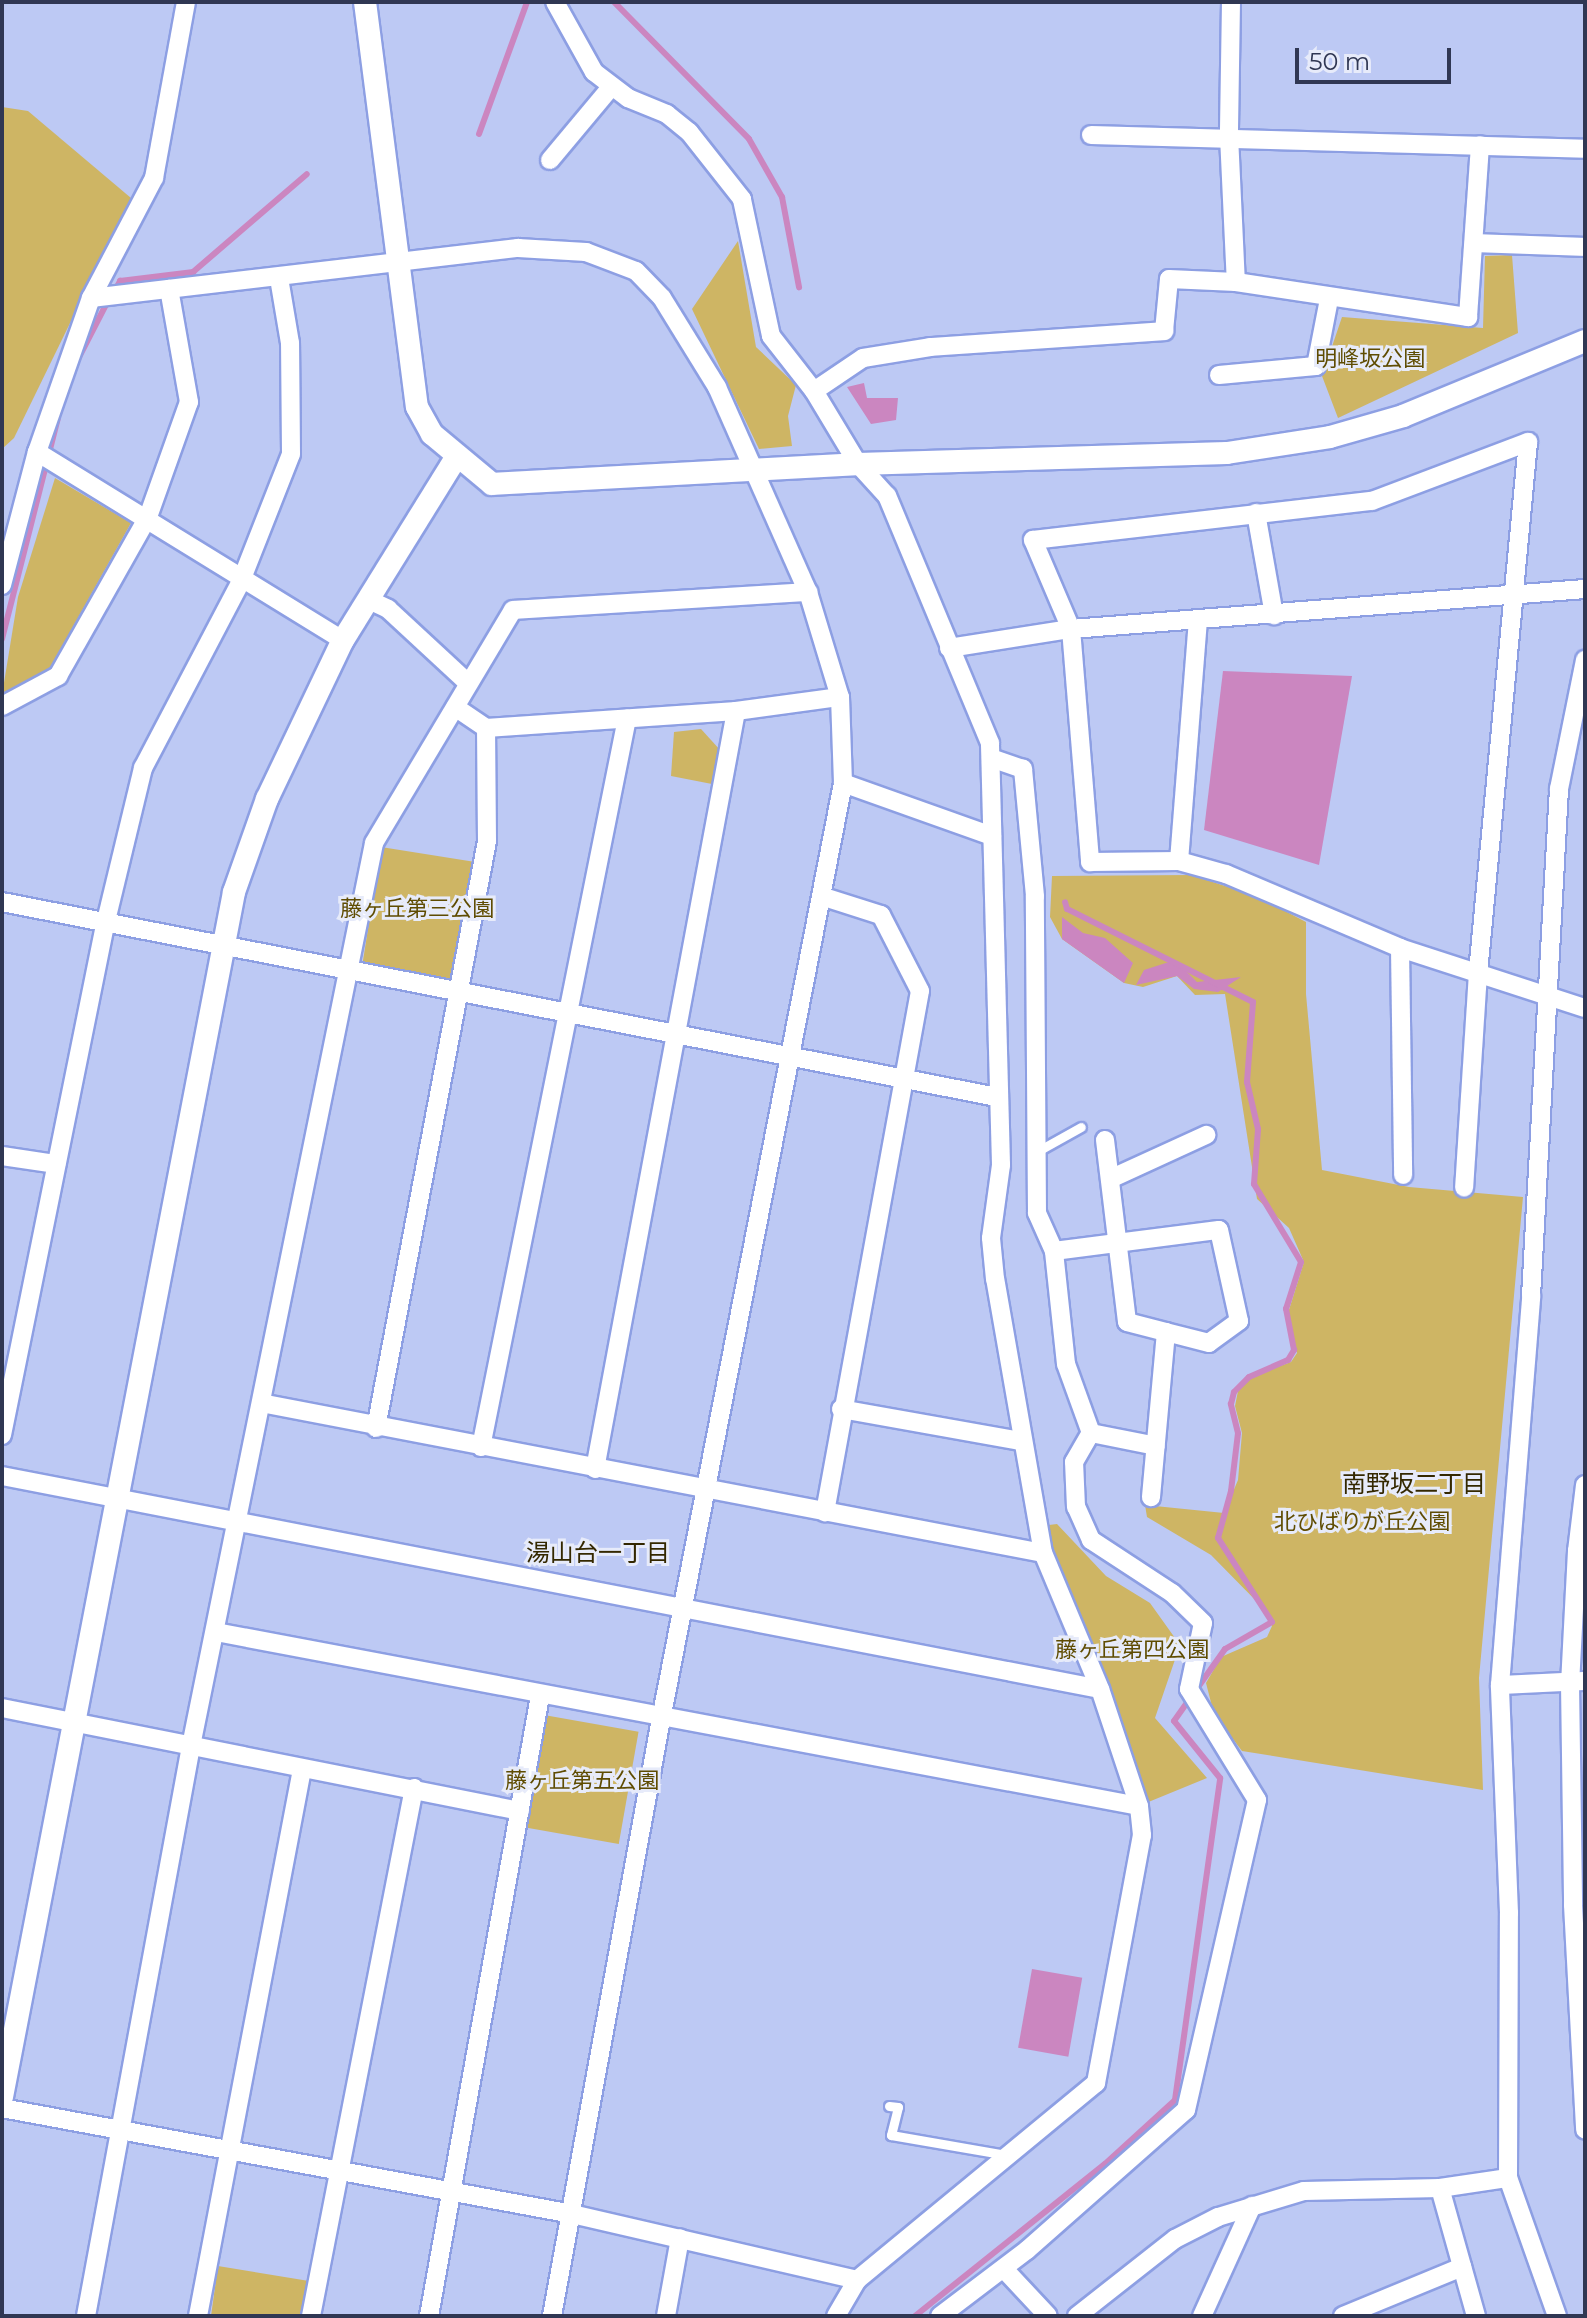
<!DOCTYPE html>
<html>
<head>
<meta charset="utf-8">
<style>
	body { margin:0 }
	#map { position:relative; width:1587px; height:2318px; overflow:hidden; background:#bdc9f4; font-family:Montserrat,"Noto Sans JP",sans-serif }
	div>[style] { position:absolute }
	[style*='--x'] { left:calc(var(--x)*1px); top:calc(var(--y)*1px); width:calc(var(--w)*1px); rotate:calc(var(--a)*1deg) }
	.green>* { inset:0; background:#ceb564; transform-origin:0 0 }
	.water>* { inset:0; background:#cb86c0; transform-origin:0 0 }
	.stream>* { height:6px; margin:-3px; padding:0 3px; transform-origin:3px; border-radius:3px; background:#cb86c0 }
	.roads { filter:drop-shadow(2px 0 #8d9fe3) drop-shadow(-2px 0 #8d9fe3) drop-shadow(0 2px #8d9fe3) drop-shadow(0 -2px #8d9fe3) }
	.service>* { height:9px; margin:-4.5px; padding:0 4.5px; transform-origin:4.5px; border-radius:4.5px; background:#fff }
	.minor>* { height:18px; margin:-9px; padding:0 9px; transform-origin:9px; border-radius:9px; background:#fff }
	.tertiary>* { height:22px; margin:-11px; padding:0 11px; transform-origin:11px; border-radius:11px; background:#fff }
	span { translate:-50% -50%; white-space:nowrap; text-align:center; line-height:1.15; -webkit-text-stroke:6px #e7ebfa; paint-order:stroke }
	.park-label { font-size:22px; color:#5f4c02 }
	.neighbourhood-label { font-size:24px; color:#342800 }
	.frame { position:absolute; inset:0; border:4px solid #303753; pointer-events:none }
	.scale { position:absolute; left:1295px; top:48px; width:156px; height:36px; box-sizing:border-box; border:4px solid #303753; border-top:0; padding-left:10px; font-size:24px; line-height:28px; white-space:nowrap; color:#303753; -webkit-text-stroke:6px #e7ebfa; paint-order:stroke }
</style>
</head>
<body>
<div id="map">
	<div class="green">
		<div style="clip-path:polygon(2px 107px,28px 111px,131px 198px,14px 438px,2px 449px)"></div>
		<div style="clip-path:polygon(738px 241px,756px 347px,796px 385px,788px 416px,792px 446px,759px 449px,692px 309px)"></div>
		<div style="clip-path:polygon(1512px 255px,1518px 333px,1338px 418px,1322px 376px,1342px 317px,1483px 328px,1485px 256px)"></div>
		<div style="clip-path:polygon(55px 478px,131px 523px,50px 668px,2px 695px,18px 597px)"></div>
		<div style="clip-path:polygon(701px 729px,721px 751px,712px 784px,671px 776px,674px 732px)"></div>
		<div style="left:381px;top:847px;width:97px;height:119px;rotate:9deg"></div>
		<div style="clip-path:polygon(1191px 875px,1256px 896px,1306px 922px,1306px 994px,1322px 1170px,1409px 1187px,1523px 1197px,1479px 1678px,1483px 1790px,1242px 1751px,1214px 1714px,1206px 1683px,1221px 1657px,1267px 1637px,1272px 1626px,1268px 1613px,1211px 1555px,1147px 1517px,1145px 1505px,1224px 1513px,1238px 1480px,1242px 1433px,1235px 1406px,1238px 1391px,1248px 1378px,1291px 1362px,1297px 1353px,1288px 1313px,1304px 1262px,1289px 1228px,1257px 1199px,1225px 994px,1195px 995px,1177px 976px,1143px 987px,1124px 983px,1062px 939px,1050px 917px,1052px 876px)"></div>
		<div style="clip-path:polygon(1057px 1524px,1106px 1576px,1150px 1603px,1180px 1645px,1155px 1718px,1207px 1778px,1146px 1803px,1041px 1526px)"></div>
		<div style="left:544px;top:1715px;width:96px;height:114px;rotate:10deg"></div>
		<div style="clip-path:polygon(218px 2266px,309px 2281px,302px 2316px,211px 2316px)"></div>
	</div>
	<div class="water">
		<div style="clip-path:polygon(864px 383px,867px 398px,898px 398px,896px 420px,871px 424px,847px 387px)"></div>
		<div style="clip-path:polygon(1223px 671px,1352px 676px,1319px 865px,1204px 830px)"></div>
		<div style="clip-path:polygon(1062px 917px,1083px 933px,1105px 938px,1133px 963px,1124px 983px,1062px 939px)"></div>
		<div style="clip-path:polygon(1169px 962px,1180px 965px,1197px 982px,1241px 977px,1218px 992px,1194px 989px,1177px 976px,1136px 985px,1144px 970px)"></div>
		<div style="left:1032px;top:1969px;width:51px;height:80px;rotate:10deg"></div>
	</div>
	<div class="stream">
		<div style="--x:614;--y:2;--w:192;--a:45.4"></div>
		<div style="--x:749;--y:139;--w:67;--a:60.4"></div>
		<div style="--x:782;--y:197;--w:92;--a:79.3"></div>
		<div style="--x:479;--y:134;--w:140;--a:-70"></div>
		<div style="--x:114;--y:292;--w:13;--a:-61"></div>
		<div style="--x:120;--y:281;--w:74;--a:-7"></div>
		<div style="--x:193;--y:272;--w:150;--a:-40.7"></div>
		<div style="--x:78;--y:359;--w:65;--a:-62.7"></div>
		<div style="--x:2;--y:639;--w:228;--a:-75.8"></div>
		<div style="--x:915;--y:2316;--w:243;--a:-38.7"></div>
		<div style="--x:1105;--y:2164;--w:95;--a:-42.4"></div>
		<div style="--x:1175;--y:2100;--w:325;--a:-82"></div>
		<div style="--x:1220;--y:1778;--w:73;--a:-128.9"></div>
		<div style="--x:1174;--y:1721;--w:88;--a:-54.7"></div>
		<div style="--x:1225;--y:1649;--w:54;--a:-29.9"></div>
		<div style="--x:1272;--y:1622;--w:100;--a:-122.7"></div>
		<div style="--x:1218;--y:1538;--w:49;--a:-74.5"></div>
		<div style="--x:1231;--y:1491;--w:58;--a:-83.1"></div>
		<div style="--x:1238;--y:1433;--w:30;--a:-104"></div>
		<div style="--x:1231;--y:1404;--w:12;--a:-76"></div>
		<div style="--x:1234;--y:1392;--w:21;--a:-45"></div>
		<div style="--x:1249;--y:1377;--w:43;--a:-23.6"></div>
		<div style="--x:1288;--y:1360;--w:12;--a:-59"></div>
		<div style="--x:1294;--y:1350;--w:42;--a:-101"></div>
		<div style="--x:1286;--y:1309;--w:49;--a:-72.3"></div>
		<div style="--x:1301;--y:1262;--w:91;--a:-121.1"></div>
		<div style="--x:1254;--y:1184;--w:55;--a:-85.8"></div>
		<div style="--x:1258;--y:1129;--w:48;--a:-103.2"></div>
		<div style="--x:1247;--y:1082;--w:80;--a:-85.7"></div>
		<div style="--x:1253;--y:1002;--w:208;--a:-153.4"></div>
		<div style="--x:1067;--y:909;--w:7;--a:-106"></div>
	</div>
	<div class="roads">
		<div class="service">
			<div style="--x:1038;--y:1151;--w:49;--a:-29.2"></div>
			<div style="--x:889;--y:2106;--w:9;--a:6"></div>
			<div style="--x:898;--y:2107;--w:29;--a:104"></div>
			<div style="--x:891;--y:2135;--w:118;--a:9.8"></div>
		</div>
		<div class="minor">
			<div style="--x:1231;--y:2;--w:134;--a:90.9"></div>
			<div style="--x:1229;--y:136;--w:146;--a:87.3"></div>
			<div style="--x:1091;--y:135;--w:494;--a:1.6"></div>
			<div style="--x:550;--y:160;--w:95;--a:-50.1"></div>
			<div style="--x:1475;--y:243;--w:110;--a:2.1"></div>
			<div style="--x:91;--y:298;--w:430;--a:-6.7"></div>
			<div style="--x:518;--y:248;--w:68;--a:3.4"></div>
			<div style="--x:586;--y:252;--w:53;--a:20.8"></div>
			<div style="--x:636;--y:271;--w:37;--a:46"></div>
			<div style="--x:662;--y:298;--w:105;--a:58.3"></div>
			<div style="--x:717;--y:387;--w:224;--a:66.1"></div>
			<div style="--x:808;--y:592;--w:110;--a:73.1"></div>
			<div style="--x:840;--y:697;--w:86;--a:88"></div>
			<div style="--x:843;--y:783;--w:954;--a:101"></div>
			<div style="--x:661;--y:1719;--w:607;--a:100.35"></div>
			<div style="--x:1219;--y:375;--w:97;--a:-5.3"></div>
			<div style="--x:1316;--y:366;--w:68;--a:-79"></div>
			<div style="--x:814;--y:391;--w:59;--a:-34"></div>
			<div style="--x:863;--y:358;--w:68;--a:-9.3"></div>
			<div style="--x:930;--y:347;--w:235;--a:-3.9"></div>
			<div style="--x:1164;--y:331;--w:52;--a:-84.5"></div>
			<div style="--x:1169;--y:279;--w:67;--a:2.6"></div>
			<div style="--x:1236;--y:282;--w:235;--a:8.6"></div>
			<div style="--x:1468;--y:317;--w:172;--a:-86"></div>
			<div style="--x:37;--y:452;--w:359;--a:31.6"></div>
			<div style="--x:1256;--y:513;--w:104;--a:80"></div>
			<div style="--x:2;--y:585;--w:138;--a:-75.3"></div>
			<div style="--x:37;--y:452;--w:163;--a:-70.7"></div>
			<div style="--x:91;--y:298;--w:136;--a:-62.3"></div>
			<div style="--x:154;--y:178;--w:179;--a:-79.7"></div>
			<div style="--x:1585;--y:589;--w:516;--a:175.55"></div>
			<div style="--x:1071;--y:629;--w:234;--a:85.3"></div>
			<div style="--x:1090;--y:862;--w:89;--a:-0.6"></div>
			<div style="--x:1179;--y:861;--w:49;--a:15.5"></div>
			<div style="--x:1226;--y:874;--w:189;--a:23"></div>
			<div style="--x:1400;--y:948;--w:194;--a:18"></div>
			<div style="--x:367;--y:599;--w:23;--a:25"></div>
			<div style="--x:388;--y:609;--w:109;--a:42.8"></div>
			<div style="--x:949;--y:648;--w:123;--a:-8.9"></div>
			<div style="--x:1071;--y:629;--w:97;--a:-113.1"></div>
			<div style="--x:1033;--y:540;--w:341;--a:-6.6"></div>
			<div style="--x:1372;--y:501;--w:167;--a:-20.7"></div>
			<div style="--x:1528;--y:442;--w:533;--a:95.38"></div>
			<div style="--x:1478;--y:973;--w:215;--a:93.7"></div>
			<div style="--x:2;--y:706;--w:64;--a:-28.2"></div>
			<div style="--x:58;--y:676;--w:183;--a:-60.5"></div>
			<div style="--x:148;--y:517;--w:122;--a:-70.4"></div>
			<div style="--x:189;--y:402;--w:115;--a:-100"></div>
			<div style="--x:486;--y:728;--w:251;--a:-3.9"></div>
			<div style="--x:736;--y:711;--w:105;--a:-7.7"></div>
			<div style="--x:843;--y:783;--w:158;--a:19.6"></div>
			<div style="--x:1179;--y:861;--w:242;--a:-85.5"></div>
			<div style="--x:821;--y:896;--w:63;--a:17.6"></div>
			<div style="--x:881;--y:915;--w:85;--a:62.8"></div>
			<div style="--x:920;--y:991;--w:530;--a:100.33"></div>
			<div style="--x:2;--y:902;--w:1014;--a:11.09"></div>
			<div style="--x:1400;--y:948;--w:227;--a:89.2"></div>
			<div style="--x:1105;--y:1140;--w:183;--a:83.1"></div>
			<div style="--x:1127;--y:1322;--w:40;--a:14.4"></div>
			<div style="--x:2;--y:1156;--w:55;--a:8.4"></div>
			<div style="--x:1110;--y:1179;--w:106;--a:-24.6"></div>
			<div style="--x:1054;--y:1251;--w:166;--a:-7.3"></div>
			<div style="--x:1219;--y:1230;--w:93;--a:77.6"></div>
			<div style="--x:1239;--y:1321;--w:37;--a:144"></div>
			<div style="--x:1209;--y:1343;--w:44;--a:-165.7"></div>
			<div style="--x:1166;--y:1332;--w:166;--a:95.2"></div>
			<div style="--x:261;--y:1403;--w:796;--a:10.86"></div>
			<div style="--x:841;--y:1409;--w:183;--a:10.1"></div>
			<div style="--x:376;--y:1428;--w:597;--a:-79.29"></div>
			<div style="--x:487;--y:841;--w:113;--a:-90.5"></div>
			<div style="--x:486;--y:728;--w:37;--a:-146"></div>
			<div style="--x:1091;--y:1433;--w:66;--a:11.3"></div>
			<div style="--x:2;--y:1435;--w:520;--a:-78.58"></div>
			<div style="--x:105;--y:925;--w:162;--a:-76.4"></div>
			<div style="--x:143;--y:768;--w:211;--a:-62.3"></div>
			<div style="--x:241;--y:581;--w:136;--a:-68.5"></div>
			<div style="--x:291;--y:454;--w:111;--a:-90.5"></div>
			<div style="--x:290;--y:343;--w:66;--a:-99.6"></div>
			<div style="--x:481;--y:1447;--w:743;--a:-78.67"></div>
			<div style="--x:595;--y:1469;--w:771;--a:-79.46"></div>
			<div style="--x:2;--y:1476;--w:1118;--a:10.98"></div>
			<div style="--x:1585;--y:1485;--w:66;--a:96.9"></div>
			<div style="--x:1577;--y:1551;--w:8;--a:0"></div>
			<div style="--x:1577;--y:1551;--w:132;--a:93"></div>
			<div style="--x:1570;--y:1683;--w:222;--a:89.2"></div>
			<div style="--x:1573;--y:1905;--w:225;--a:86.9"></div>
			<div style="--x:216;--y:1632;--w:939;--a:10.68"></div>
			<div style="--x:1500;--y:1685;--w:85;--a:-2.7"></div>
			<div style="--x:2;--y:1708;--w:528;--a:11.25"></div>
			<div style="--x:2;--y:2108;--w:580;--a:10.53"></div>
			<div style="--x:572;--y:2214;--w:293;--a:13"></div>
			<div style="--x:857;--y:2280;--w:310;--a:-39.5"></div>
			<div style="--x:1096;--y:2083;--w:252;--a:-79.5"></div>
			<div style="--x:1142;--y:1835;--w:29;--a:-96"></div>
			<div style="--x:1139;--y:1806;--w:123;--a:-108.4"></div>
			<div style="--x:1100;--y:1689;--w:147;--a:-112.7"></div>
			<div style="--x:1043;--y:1553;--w:278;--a:-99.9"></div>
			<div style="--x:995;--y:1279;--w:41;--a:-95.6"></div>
			<div style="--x:991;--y:1238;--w:74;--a:-82.2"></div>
			<div style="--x:1001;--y:1165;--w:422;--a:-91.5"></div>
			<div style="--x:990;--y:743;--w:268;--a:-112.6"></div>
			<div style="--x:887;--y:496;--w:43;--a:-132.2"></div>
			<div style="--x:858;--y:464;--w:85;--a:-121.1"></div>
			<div style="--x:814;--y:391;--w:70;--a:-128"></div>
			<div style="--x:771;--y:336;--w:140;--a:-102"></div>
			<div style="--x:742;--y:199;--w:85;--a:-128.3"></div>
			<div style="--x:689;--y:132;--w:28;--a:-141"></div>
			<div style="--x:667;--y:114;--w:42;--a:-157.7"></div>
			<div style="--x:628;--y:98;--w:43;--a:-142.6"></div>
			<div style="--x:594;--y:72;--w:80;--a:-119.1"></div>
			<div style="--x:1004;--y:2269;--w:64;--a:46.9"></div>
			<div style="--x:86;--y:2316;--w:580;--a:-79.56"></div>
			<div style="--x:191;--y:1746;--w:921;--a:-78.54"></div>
			<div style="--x:374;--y:843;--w:271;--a:-59.2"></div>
			<div style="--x:513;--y:610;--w:296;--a:-3.5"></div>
			<div style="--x:198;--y:2316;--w:557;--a:-79.23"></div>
			<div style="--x:311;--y:2316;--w:538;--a:-78.96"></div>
			<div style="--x:429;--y:2316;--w:630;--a:-79.85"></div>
			<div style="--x:666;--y:2316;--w:79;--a:-79.8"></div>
			<div style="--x:836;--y:2316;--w:42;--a:-59.7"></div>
			<div style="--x:940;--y:2316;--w:109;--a:-37.2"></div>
			<div style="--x:1027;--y:2250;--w:212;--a:-41.4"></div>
			<div style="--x:1186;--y:2110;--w:318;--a:-77.1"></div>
			<div style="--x:1257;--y:1800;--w:130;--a:-121.5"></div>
			<div style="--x:1189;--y:1689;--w:67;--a:-78"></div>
			<div style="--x:1203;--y:1623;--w:43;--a:-135.9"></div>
			<div style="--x:1172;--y:1593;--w:97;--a:-146.8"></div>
			<div style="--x:1091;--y:1540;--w:36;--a:-114"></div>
			<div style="--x:1076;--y:1507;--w:45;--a:-92.5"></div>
			<div style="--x:1074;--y:1462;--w:34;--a:-60"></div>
			<div style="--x:1091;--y:1433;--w:73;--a:-109.9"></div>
			<div style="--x:1066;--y:1364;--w:114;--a:-96.1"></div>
			<div style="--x:1054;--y:1251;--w:42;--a:-114.1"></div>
			<div style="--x:1037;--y:1213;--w:317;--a:-90.4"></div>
			<div style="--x:1035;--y:896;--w:128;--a:-95.4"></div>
			<div style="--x:1023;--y:769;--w:31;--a:-161"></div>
			<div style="--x:1077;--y:2316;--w:125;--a:-38.2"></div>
			<div style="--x:1175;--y:2239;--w:48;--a:-27.1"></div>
			<div style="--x:1218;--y:2217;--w:90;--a:-16.8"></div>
			<div style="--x:1304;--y:2191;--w:136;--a:-1.3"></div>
			<div style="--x:1202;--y:2316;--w:121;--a:-65.6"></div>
			<div style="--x:1343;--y:2316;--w:129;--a:-22.4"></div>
			<div style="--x:1476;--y:2316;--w:133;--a:-105.7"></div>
			<div style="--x:1440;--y:2188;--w:69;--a:-8.4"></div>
			<div style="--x:1557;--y:2316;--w:146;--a:-109.5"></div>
			<div style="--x:1508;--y:2178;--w:265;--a:-89.8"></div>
			<div style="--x:1509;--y:1913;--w:228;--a:-92.3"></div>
			<div style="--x:1500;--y:1685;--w:390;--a:-85.4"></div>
			<div style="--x:1531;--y:1296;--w:508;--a:-86.84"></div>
			<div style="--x:1559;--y:789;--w:132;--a:-78.6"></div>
		</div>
		<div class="tertiary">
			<div style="--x:365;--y:2;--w:408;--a:82.7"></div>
			<div style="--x:417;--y:407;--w:31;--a:61"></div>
			<div style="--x:432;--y:434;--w:78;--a:39.8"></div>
			<div style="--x:492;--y:484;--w:367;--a:-3.1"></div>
			<div style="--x:858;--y:464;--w:369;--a:-1.7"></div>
			<div style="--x:1227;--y:453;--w:104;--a:-8.8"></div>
			<div style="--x:1330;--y:437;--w:76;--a:-16"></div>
			<div style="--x:1403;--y:416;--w:197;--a:-22.4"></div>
			<div style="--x:2;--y:2097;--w:1227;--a:-79.1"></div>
			<div style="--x:234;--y:892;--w:99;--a:-70.5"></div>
			<div style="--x:267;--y:799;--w:176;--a:-64.5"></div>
			<div style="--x:343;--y:640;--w:216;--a:-58.2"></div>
		</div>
	</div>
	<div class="park-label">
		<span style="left:1370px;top:359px">明峰坂公園</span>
		<span style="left:417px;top:909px">藤ヶ丘第三公園</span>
		<span style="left:1362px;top:1522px">北ひばりが丘公園</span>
		<span style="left:1132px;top:1650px">藤ヶ丘第四公園</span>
		<span style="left:582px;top:1781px">藤ヶ丘第五公園</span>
	</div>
	<div class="neighbourhood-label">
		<span style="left:1414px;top:1484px">南野坂二丁目</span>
		<span style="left:598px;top:1553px">湯山台一丁目</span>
	</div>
	<div class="frame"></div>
	<div class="scale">50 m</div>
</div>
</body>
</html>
